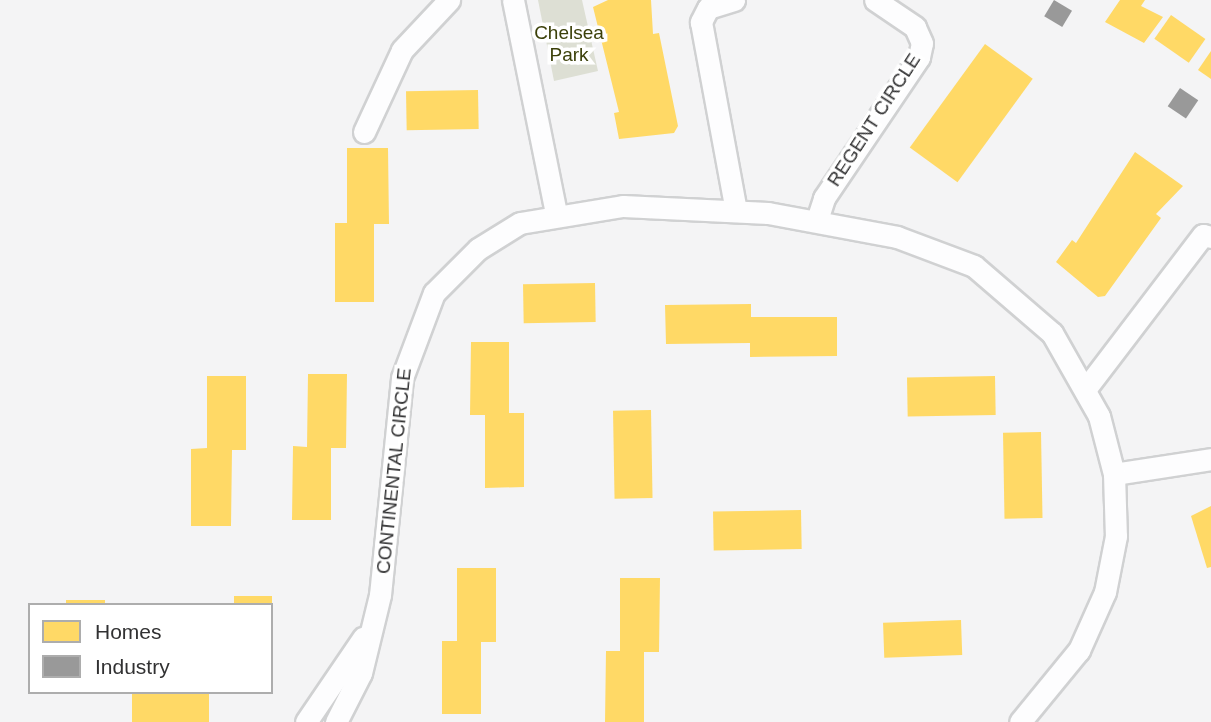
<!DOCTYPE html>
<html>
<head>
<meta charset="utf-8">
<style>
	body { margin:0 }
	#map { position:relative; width:1211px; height:722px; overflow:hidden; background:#f4f4f5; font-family:Helvetica,sans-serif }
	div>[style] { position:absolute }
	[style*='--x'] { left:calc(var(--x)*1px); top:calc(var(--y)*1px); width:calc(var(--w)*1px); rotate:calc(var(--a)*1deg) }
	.green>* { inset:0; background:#dddfd4 }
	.homes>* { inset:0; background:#ffd966; transform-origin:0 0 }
	.industry>* { inset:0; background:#999; transform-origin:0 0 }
	.roads { filter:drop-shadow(2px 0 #d0d1d2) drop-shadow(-2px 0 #d0d1d2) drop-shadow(0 2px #d0d1d2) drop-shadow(0 -2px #d0d1d2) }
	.minor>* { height:21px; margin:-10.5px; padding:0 10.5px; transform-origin:10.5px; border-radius:10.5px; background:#fdfdfe }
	span { translate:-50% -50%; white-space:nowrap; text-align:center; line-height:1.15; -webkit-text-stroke:7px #fff; paint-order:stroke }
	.park-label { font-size:19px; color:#3b4009 }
	.street-label { font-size:19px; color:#313132 }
	.legend { position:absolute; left:28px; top:603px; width:245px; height:91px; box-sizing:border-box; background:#fff; border:2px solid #adadad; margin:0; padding:9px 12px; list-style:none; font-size:21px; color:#313132 }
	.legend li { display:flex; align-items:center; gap:14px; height:35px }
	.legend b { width:35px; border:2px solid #adadad }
</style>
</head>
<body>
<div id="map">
	<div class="green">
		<div style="clip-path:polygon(538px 0,582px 0,598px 71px,554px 81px)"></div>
	</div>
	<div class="homes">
		<div style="clip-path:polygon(608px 0,651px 0,653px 34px,659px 33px,678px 126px,674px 133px,619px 139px,614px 113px,619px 112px,593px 7px)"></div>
		<div style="clip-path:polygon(1120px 0,1145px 0,1141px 6px,1163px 17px,1144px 43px,1105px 22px)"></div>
		<div style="left:1171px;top:15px;width:42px;height:29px;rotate:35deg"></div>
		<div style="left:985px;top:44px;width:59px;height:128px;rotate:36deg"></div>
		<div style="clip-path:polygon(1211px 51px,1211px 79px,1198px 70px)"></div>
		<div style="left:478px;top:90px;width:39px;height:72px;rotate:89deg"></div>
		<div style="clip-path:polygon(347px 148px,388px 148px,389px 224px,374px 224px,374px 302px,335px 302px,335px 223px,347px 223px)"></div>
		<div style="clip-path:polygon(1135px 152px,1183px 186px,1156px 214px,1161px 218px,1105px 296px,1098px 297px,1056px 262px,1072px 240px,1076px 243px)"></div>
		<div style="left:595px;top:283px;width:39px;height:72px;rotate:89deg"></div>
		<div style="clip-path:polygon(751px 304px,751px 317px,837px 317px,837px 356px,750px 357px,750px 343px,666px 344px,665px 305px)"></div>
		<div style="clip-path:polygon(471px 342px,509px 342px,509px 413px,524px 413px,524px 487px,485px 488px,485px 415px,470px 415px)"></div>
		<div style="clip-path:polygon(308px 374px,347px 374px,346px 448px,331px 448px,331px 520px,292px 520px,293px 446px,307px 447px)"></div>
		<div style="clip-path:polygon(207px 376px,246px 376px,246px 450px,232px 450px,231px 526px,191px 526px,191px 449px,207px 448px)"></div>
		<div style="left:995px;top:376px;width:39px;height:88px;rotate:89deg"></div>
		<div style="left:651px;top:410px;width:88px;height:38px;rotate:89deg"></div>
		<div style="left:1041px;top:432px;width:86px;height:38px;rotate:89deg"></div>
		<div style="clip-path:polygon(1211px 506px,1211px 567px,1207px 568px,1191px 516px)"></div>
		<div style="left:801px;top:510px;width:39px;height:88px;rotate:89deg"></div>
		<div style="clip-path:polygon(457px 568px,496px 568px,496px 642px,481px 642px,481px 714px,442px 714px,442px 641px,457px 641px)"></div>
		<div style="clip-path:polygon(620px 578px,660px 578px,659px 652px,644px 652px,644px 722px,605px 722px,606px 651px,620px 651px)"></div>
		<div style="left:272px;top:596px;width:9px;height:38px;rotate:90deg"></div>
		<div style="left:66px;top:600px;width:39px;height:5px"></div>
		<div style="left:961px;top:620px;width:35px;height:78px;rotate:88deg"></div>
		<div style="left:132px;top:692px;width:77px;height:30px"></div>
	</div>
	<div class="industry">
		<div style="left:1054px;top:0;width:21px;height:19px;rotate:31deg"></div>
		<div style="left:1180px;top:88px;width:22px;height:22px;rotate:34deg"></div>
	</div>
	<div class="roads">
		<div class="minor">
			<div style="--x:513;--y:0;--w:218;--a:78.6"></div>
			<div style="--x:734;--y:0;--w:27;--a:163"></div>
			<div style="--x:708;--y:8;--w:16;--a:117"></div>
			<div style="--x:701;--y:22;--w:191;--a:79.5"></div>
			<div style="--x:364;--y:132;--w:90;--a:-65.1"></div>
			<div style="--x:402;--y:50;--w:69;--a:-46.8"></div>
			<div style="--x:817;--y:220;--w:23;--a:-72"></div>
			<div style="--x:824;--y:198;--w:170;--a:-56"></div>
			<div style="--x:919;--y:57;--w:14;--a:-78"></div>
			<div style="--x:922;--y:43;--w:17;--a:-114"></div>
			<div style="--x:915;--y:27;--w:48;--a:-146"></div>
			<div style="--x:1087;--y:387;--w:191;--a:-52.7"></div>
			<div style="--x:1203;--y:235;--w:8;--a:14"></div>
			<div style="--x:1114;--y:474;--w:98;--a:-8.8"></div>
			<div style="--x:306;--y:722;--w:102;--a:-55.8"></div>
			<div style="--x:336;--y:722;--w:55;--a:-63"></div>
			<div style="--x:361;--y:673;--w:80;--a:-76.3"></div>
			<div style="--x:380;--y:595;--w:218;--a:-84.2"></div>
			<div style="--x:402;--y:378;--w:91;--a:-69.4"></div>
			<div style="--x:434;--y:293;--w:62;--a:-45"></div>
			<div style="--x:478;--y:249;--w:49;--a:-31.8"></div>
			<div style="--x:520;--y:223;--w:104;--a:-9.4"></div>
			<div style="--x:623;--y:206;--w:145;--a:2.8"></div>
			<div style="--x:768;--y:213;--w:131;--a:10.5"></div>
			<div style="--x:897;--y:237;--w:82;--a:20.6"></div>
			<div style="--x:974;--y:266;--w:103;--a:40.7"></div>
			<div style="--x:1052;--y:333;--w:95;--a:60.5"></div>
			<div style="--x:1099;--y:416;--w:60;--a:75.5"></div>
			<div style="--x:1114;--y:474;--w:62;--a:88.2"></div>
			<div style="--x:1116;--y:536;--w:57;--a:101.1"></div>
			<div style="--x:1105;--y:592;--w:64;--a:114.1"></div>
			<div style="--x:1079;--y:650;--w:93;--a:129.3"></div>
		</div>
	</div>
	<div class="park-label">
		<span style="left:569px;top:44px">Chelsea<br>Park</span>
	</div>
	<div class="street-label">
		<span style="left:874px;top:120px;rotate:-57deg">REGENT CIRCLE</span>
		<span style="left:394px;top:471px;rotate:-84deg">CONTINENTAL CIRCLE</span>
	</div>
	<ul class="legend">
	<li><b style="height:19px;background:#ffd966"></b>Homes</li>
	<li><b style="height:19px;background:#999"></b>Industry</li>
	</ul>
</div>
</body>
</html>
